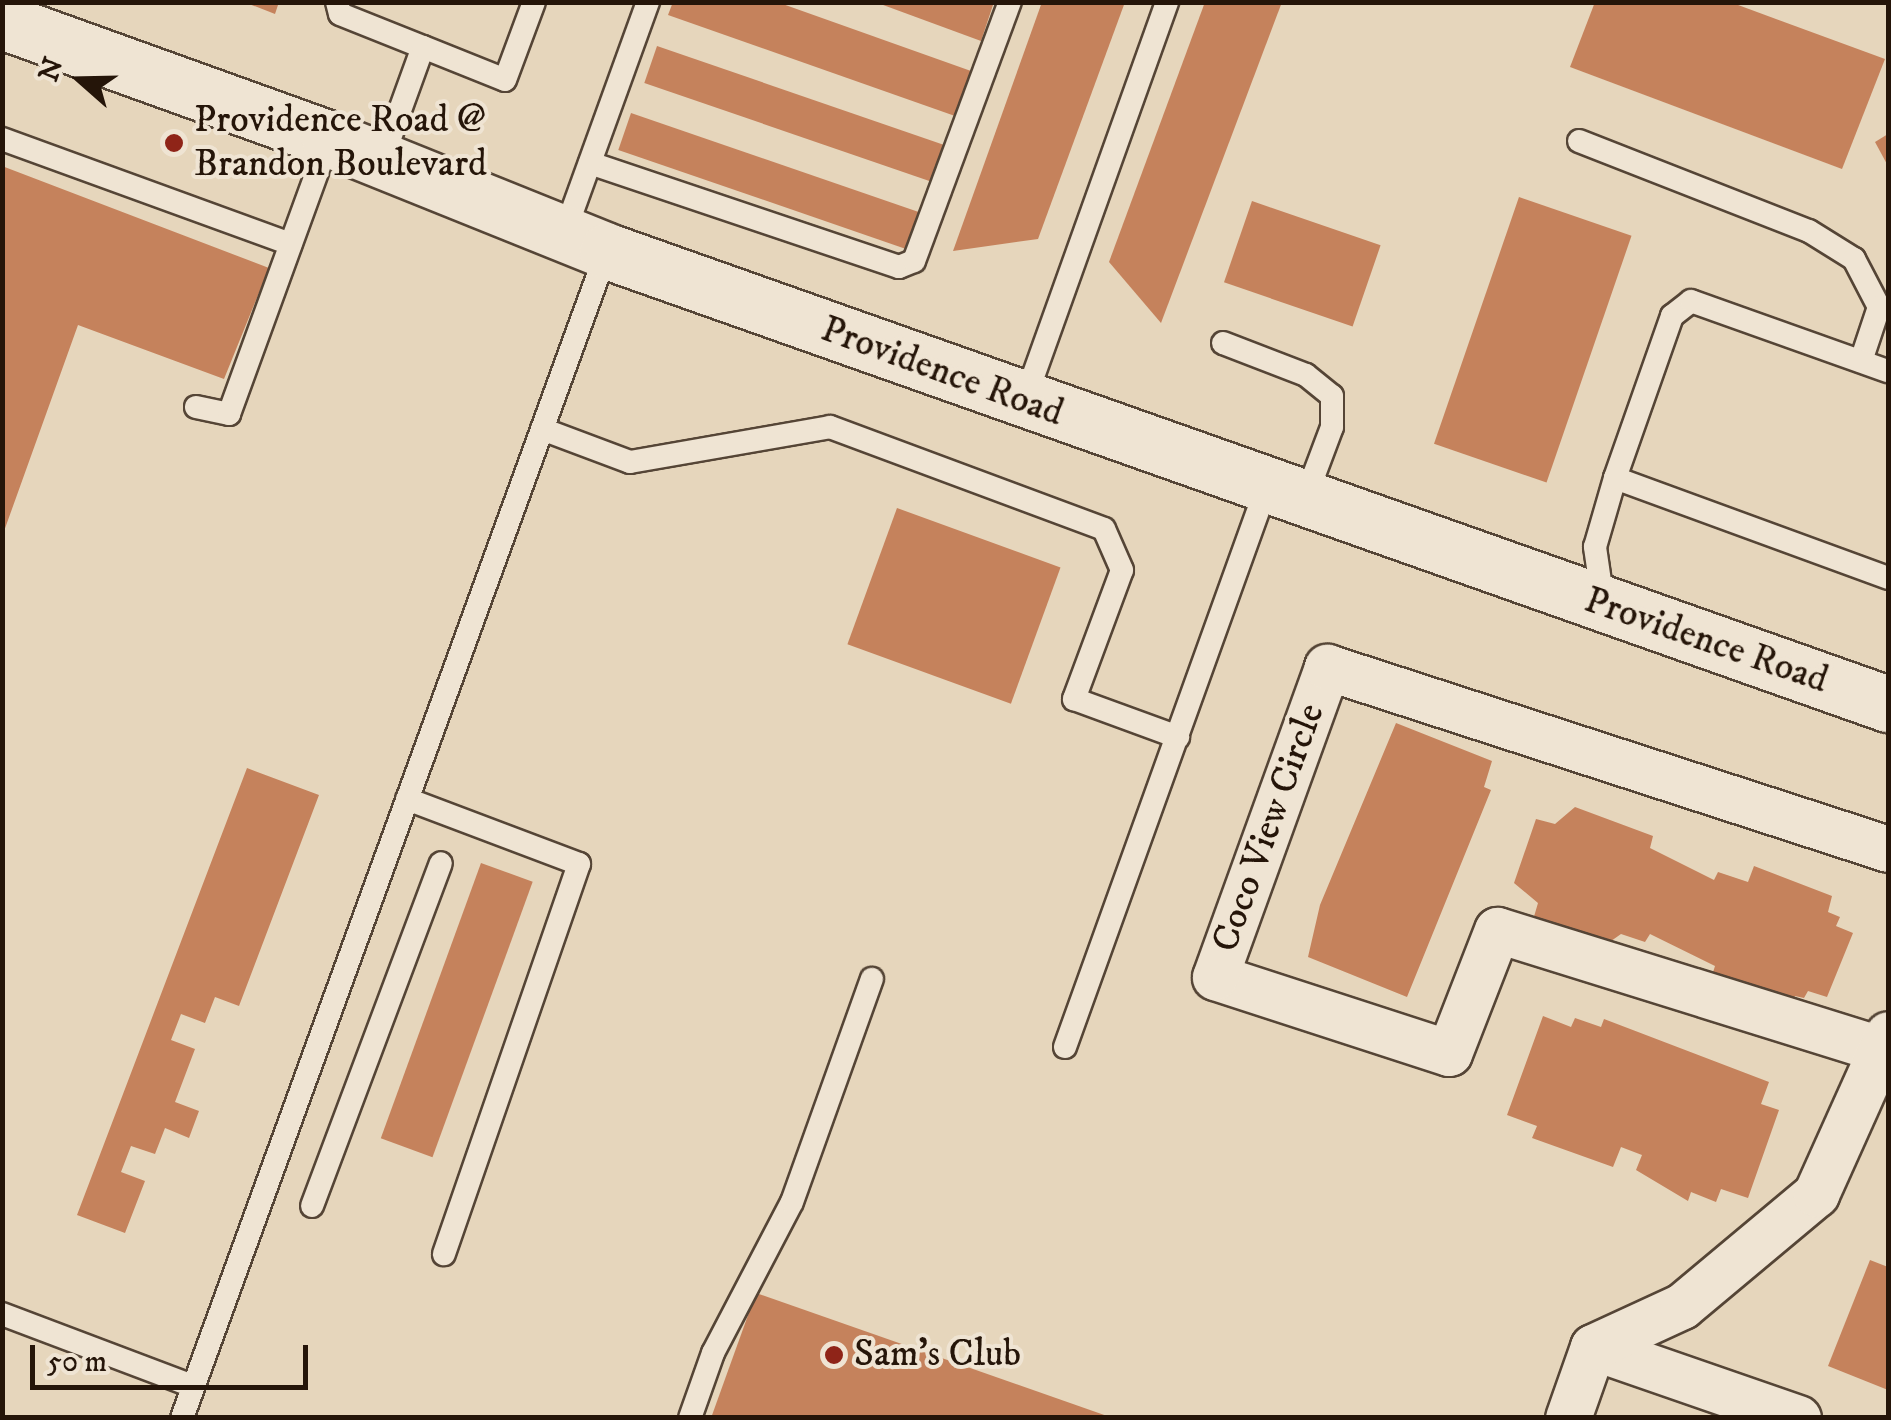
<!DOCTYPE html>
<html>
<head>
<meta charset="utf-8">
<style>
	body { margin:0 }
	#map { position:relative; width:1891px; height:1420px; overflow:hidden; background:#e6d6bc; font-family:"IM FELL DW Pica",serif }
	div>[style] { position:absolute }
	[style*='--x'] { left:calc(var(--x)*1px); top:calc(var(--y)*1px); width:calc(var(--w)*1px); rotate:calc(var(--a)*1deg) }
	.building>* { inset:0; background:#c5825c; transform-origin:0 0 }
	.roads { filter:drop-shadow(2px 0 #554536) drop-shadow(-2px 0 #554536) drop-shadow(0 2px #554536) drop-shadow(0 -2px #554536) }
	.lane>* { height:22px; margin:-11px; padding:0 11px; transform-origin:11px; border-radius:11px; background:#efe4d3 }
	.street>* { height:45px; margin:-22.5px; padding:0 22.5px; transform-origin:22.5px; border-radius:22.5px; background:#efe4d3 }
	.secondary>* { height:55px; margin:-27.5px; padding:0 27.5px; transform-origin:27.5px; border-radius:27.5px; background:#efe4d3 }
	.dots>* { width:28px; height:28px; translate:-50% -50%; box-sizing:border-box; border:5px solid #efe4d3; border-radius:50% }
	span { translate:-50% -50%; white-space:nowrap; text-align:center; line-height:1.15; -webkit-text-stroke:8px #efe4d3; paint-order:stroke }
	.poi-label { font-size:38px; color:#251509 }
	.left { translate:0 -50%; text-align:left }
	.street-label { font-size:38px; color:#251509 }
	.frame { position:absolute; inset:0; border:5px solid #251509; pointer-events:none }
	.north { position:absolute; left:30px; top:30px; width:100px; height:100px; -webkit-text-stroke:8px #efe4d3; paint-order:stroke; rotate:290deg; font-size:28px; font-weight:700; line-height:40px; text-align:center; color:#251509 }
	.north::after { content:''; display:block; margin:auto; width:35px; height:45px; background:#251509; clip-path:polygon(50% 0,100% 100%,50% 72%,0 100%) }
	.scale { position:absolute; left:30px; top:1345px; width:278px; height:45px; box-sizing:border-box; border:5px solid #251509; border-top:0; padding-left:12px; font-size:30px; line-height:35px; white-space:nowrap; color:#251509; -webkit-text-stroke:8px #efe4d3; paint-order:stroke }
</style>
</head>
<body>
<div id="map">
	<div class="building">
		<div style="clip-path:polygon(244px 2px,279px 2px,275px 14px)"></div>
		<div style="clip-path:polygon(673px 2px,777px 2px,971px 71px,955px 116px,668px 15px)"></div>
		<div style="clip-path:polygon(875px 2px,994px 2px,981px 41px)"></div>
		<div style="clip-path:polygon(1042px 2px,1125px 2px,1038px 239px,953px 251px)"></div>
		<div style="clip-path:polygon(1205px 2px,1282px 2px,1161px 323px,1109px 262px)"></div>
		<div style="clip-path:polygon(1595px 2px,1730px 2px,1885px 59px,1842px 169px,1570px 67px)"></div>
		<div style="left:657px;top:46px;width:303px;height:39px;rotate:19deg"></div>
		<div style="left:631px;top:113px;width:305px;height:39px;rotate:19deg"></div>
		<div style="clip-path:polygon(1888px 134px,1888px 166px,1875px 142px)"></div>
		<div style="clip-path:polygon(2px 166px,269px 268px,224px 379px,78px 325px,3px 534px)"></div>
		<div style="left:1519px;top:197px;width:119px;height:261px;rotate:19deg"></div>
		<div style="left:1252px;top:201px;width:136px;height:86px;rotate:19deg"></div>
		<div style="left:897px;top:508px;width:174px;height:145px;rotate:20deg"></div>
		<div style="clip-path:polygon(1396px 723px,1492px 761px,1484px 787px,1491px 790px,1407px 997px,1308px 957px,1320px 905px)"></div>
		<div style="clip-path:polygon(247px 768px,319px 795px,239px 1006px,215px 997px,205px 1023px,181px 1014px,171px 1040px,195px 1049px,175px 1102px,199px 1111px,189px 1138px,165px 1128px,155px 1154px,131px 1146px,121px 1172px,145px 1181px,125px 1233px,77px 1215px)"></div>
		<div style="clip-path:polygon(1575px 807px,1653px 836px,1650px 848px,1714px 880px,1718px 872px,1748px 882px,1754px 866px,1832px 896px,1828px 912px,1840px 917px,1836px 926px,1853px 933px,1827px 997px,1808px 991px,1804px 998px,1795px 996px,1789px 1010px,1710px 982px,1715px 966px,1650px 934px,1645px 942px,1621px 934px,1604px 946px,1533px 920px,1538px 903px,1514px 883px,1536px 819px,1555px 824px)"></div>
		<div style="left:481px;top:863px;width:55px;height:293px;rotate:20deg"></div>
		<div style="clip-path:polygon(1543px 1016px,1571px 1027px,1575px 1018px,1601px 1027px,1604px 1019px,1769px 1082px,1761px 1104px,1779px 1110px,1748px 1198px,1721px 1189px,1716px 1202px,1691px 1192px,1688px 1201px,1636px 1170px,1642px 1155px,1621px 1147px,1613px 1167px,1532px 1138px,1537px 1126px,1507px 1115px)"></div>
		<div style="clip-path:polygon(1870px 1260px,1888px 1267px,1888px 1390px,1828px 1366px)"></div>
		<div style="clip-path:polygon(756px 1293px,1110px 1417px,1109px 1418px,711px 1418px)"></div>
	</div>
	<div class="roads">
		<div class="lane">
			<div style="--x:337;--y:2;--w:12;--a:76"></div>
			<div style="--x:340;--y:14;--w:89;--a:21.7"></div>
			<div style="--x:2;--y:139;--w:307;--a:20"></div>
			<div style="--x:1579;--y:141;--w:247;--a:21.4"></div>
			<div style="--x:1809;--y:231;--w:53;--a:31.9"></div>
			<div style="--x:1854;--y:259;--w:54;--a:62.5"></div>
			<div style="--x:1879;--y:307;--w:57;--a:108.4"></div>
			<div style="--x:382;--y:160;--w:120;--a:-70.1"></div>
			<div style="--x:423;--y:47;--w:88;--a:21.9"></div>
			<div style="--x:505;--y:80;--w:83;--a:-69.6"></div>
			<div style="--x:590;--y:163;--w:326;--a:18.6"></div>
			<div style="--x:899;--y:267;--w:16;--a:-22"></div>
			<div style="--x:914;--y:261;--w:276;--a:-69.7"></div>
			<div style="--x:564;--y:234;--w:247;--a:-70.1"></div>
			<div style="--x:1223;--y:343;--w:89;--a:21.1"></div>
			<div style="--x:1306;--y:375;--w:33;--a:39"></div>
			<div style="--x:1332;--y:396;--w:31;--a:90"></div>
			<div style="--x:1332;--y:427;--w:77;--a:110.6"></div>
			<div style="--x:1025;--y:399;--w:422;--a:-70.3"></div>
			<div style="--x:196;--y:407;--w:34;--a:12"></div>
			<div style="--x:229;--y:414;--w:293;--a:-70"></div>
			<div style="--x:542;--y:429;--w:94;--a:20.6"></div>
			<div style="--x:630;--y:462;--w:203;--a:-9.9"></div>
			<div style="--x:830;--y:427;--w:292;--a:20.4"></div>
			<div style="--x:1104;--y:529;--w:45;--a:66.3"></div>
			<div style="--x:1122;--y:570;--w:138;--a:110.4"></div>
			<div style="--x:1074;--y:699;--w:111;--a:20.1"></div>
			<div style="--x:1615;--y:478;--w:291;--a:20.1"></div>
			<div style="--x:1603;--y:602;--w:56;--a:-98.3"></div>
			<div style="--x:1595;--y:547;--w:72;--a:-73.8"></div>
			<div style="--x:1615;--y:478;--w:172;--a:-70.6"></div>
			<div style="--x:1672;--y:316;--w:24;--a:-38"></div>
			<div style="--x:1691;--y:301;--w:209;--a:19.6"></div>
			<div style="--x:407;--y:799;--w:184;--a:20.7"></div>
			<div style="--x:579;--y:864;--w:413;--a:109.1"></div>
			<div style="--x:1065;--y:1047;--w:593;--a:-70.19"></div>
			<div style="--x:312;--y:1206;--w:366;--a:-69.4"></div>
			<div style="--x:2;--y:1314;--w:204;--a:20.7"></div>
			<div style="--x:182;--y:1418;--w:1242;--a:-69.99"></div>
			<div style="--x:690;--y:1418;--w:69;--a:-70.5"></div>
			<div style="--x:713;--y:1353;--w:170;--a:-62.4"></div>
			<div style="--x:792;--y:1202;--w:237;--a:-70.3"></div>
		</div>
		<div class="street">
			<div style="--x:1883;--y:1050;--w:404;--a:-162.7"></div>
			<div style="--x:1497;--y:930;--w:132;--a:111.3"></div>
			<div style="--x:1449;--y:1053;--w:246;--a:-162"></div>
			<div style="--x:1215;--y:977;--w:330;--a:-70.1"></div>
			<div style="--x:1327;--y:667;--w:590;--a:17.97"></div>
			<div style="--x:1593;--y:1347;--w:217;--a:19.1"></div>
			<div style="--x:1568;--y:1418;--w:75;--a:-70.6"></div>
			<div style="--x:1593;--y:1347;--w:98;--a:-24.7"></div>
			<div style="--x:1682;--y:1306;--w:175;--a:-39.9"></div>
			<div style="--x:1816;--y:1194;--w:175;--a:-65.8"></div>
		</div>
		<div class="secondary">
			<div style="--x:2;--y:21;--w:348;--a:19.8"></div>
			<div style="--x:329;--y:139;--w:300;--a:21.9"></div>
			<div style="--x:607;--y:251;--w:1359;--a:19.48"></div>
		</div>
	</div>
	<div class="dots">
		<div style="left:174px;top:143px;background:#8f2418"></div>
		<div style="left:834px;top:1355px;background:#8f2418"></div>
	</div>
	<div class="poi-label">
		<span class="left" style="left:194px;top:143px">Providence Road @<br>Brandon Boulevard</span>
		<span class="left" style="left:854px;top:1355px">Sam's Club</span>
	</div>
	<div class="street-label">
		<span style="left:942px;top:372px;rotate:20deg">Providence Road</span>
		<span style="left:1706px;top:641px;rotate:19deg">Providence Road</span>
		<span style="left:1269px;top:828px;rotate:-70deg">Coco View Circle</span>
	</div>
	<div class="frame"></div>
	<div class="north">N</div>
	<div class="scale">50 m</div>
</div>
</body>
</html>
